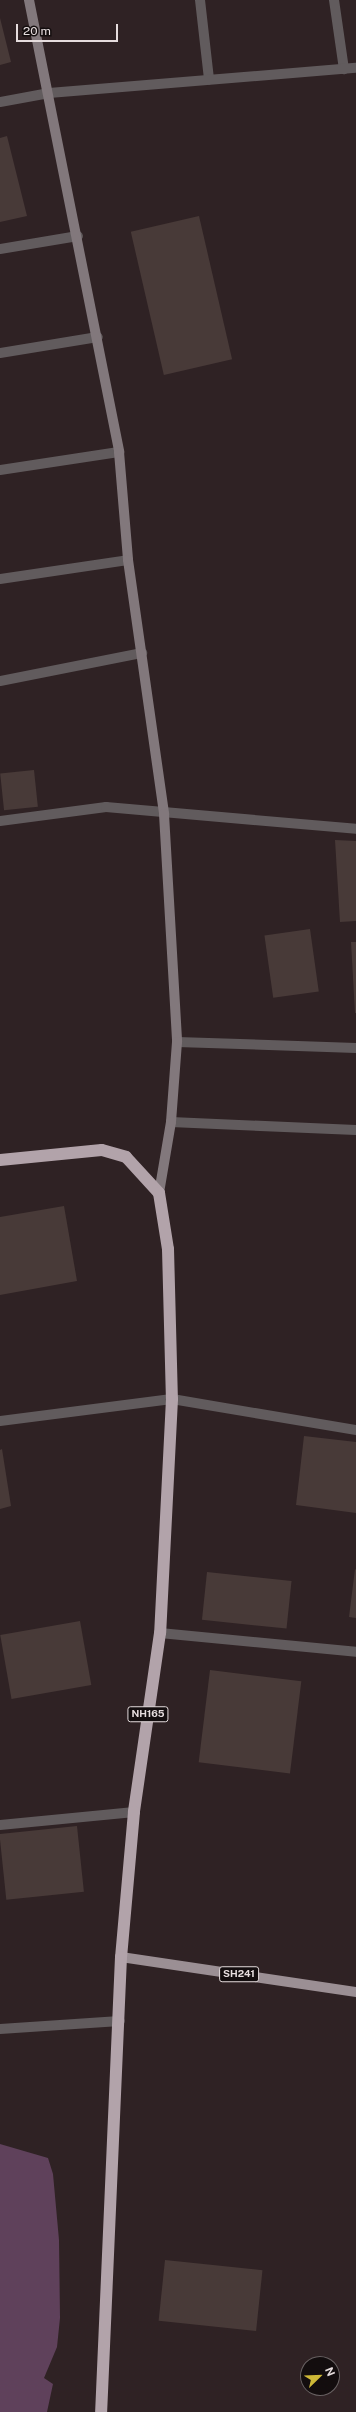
<!DOCTYPE html>
<html>
<head>
<meta charset="utf-8">
<style>
	body { margin:0 }
	#map { position:relative; width:356px; height:2412px; overflow:hidden; background:#2f2224; font-family:"Public Sans",sans-serif }
	div>[style] { position:absolute }
	[style*='--x'] { left:calc(var(--x)*1px); top:calc(var(--y)*1px); width:calc(var(--w)*1px); rotate:calc(var(--a)*1deg) }
	.water>* { inset:0; background:#5f415b }
	.building>* { inset:0; background:#483a38; transform-origin:0 0 }
	.street>* { height:10px; margin:-5px; padding:0 5px; transform-origin:5px; border-radius:5px; background:#615b5d }
	.secondary>* { height:10px; margin:-5px; padding:0 5px; transform-origin:5px; border-radius:5px; background:#82787c }
	.primary>* { height:10px; margin:-5px; padding:0 5px; transform-origin:5px; border-radius:5px; background:#9b8f94 }
	.highway>* { height:12px; margin:-6px; padding:0 6px; transform-origin:6px; border-radius:6px; background:#b2a3aa }
	span { translate:-50% -50%; white-space:nowrap; text-align:center; line-height:1.15; -webkit-text-stroke:4px #130d0e; paint-order:stroke }
	.shield-label span { padding:1px 3px; background:#130d0e; border:1px solid; border-radius:3px; -webkit-text-stroke-width:0 }
	.shield-label { font-size:10px; color:#e6ddde; font-weight:700 }
	.north { position:absolute; left:300px; top:2356px; width:40px; height:40px; box-sizing:border-box; background:#130d0e; border:1px solid #676061; border-radius:50%; rotate:67deg; font-size:11px; font-weight:700; line-height:16px; text-align:center; color:#e6ddde }
	.north::after { content:''; display:block; margin:auto; width:14px; height:18px; background:#ceb837; clip-path:polygon(50% 0,100% 100%,50% 72%,0 100%) }
	.scale { position:absolute; left:16px; top:24px; width:102px; height:18px; box-sizing:border-box; border:2px solid #e6ddde; border-top:0; padding-left:5px; font-size:12px; line-height:14px; white-space:nowrap; color:#e6ddde; -webkit-text-stroke:3px #130d0e; paint-order:stroke }
</style>
</head>
<body>
<div id="map">
	<div class="water">
		<div style="clip-path:polygon(0 2144px,48px 2158px,53px 2174px,59px 2240px,60px 2318px,57px 2347px,44px 2378px,53px 2384px,47px 2412px,0 2412px)"></div>
	</div>
	<div class="building">
		<div style="clip-path:polygon(0 18px,11px 62px,0 65px)"></div>
		<div style="clip-path:polygon(7px 136px,27px 216px,0 222px,0 138px)"></div>
		<div style="left:199px;top:216px;width:147px;height:70px;rotate:77deg"></div>
		<div style="left:34px;top:770px;width:37px;height:34px;rotate:84deg"></div>
		<div style="clip-path:polygon(335px 840px,356px 841px,356px 921px,340px 922px)"></div>
		<div style="left:310px;top:929px;width:63px;height:46px;rotate:82deg"></div>
		<div style="clip-path:polygon(351px 942px,356px 942px,356px 1013px,355px 1013px)"></div>
		<div style="clip-path:polygon(64px 1206px,77px 1281px,0 1295px,0 1217px)"></div>
		<div style="clip-path:polygon(304px 1436px,356px 1442px,356px 1513px,296px 1505px)"></div>
		<div style="clip-path:polygon(2px 1449px,11px 1506px,0 1509px,0 1450px)"></div>
		<div style="clip-path:polygon(355px 1569px,356px 1570px,356px 1618px,349px 1617px)"></div>
		<div style="left:207px;top:1572px;width:85px;height:48px;rotate:6deg"></div>
		<div style="left:80px;top:1621px;width:65px;height:81px;rotate:80deg"></div>
		<div style="left:210px;top:1670px;width:92px;height:93px;rotate:7deg"></div>
		<div style="left:77px;top:1826px;width:66px;height:78px;rotate:84deg"></div>
		<div style="left:165px;top:2260px;width:98px;height:61px;rotate:6deg"></div>
	</div>
	<div class="street">
		<div style="--x:200;--y:0;--w:80;--a:83.5"></div>
		<div style="--x:334;--y:0;--w:70;--a:81.8"></div>
		<div style="--x:0;--y:102;--w:50;--a:-10.4"></div>
		<div style="--x:49;--y:93;--w:308;--a:-4.7"></div>
		<div style="--x:0;--y:249;--w:79;--a:-9.5"></div>
		<div style="--x:0;--y:353;--w:99;--a:-9.3"></div>
		<div style="--x:0;--y:470;--w:120;--a:-8.6"></div>
		<div style="--x:0;--y:579;--w:129;--a:-8.4"></div>
		<div style="--x:0;--y:681;--w:145;--a:-11.2"></div>
		<div style="--x:0;--y:821;--w:107;--a:-7.5"></div>
		<div style="--x:106;--y:807;--w:251;--a:5"></div>
		<div style="--x:177;--y:1042;--w:179;--a:1.9"></div>
		<div style="--x:171;--y:1122;--w:185;--a:2.5"></div>
		<div style="--x:0;--y:1421;--w:173;--a:-7.3"></div>
		<div style="--x:172;--y:1399;--w:187;--a:9.6"></div>
		<div style="--x:160;--y:1633;--w:197;--a:5.5"></div>
		<div style="--x:0;--y:1825;--w:135;--a:-5.5"></div>
		<div style="--x:0;--y:2029;--w:120;--a:-3.8"></div>
	</div>
	<div class="secondary">
		<div style="--x:29;--y:0;--w:461;--a:78.7"></div>
		<div style="--x:119;--y:452;--w:108;--a:85.2"></div>
		<div style="--x:128;--y:560;--w:257;--a:81.9"></div>
		<div style="--x:164;--y:814;--w:228;--a:86.7"></div>
		<div style="--x:177;--y:1042;--w:80;--a:94.3"></div>
		<div style="--x:171;--y:1122;--w:72;--a:99.6"></div>
	</div>
	<div class="primary">
		<div style="--x:121;--y:1957;--w:238;--a:8.5"></div>
	</div>
	<div class="highway">
		<div style="--x:0;--y:1160;--w:102;--a:-5.6"></div>
		<div style="--x:102;--y:1150;--w:25;--a:16"></div>
		<div style="--x:126;--y:1157;--w:49;--a:47.5"></div>
		<div style="--x:159;--y:1193;--w:57;--a:80.9"></div>
		<div style="--x:168;--y:1249;--w:150;--a:88.5"></div>
		<div style="--x:172;--y:1399;--w:234;--a:92.9"></div>
		<div style="--x:160;--y:1633;--w:181;--a:98.3"></div>
		<div style="--x:134;--y:1812;--w:146;--a:95.1"></div>
		<div style="--x:121;--y:1957;--w:455;--a:92.5"></div>
	</div>
	<div class="shield-label">
		<span style="left:148px;top:1714px">NH165</span>
		<span style="left:239px;top:1974px">SH241</span>
	</div>
	<div class="north">N</div>
	<div class="scale">20 m</div>
</div>
</body>
</html>
